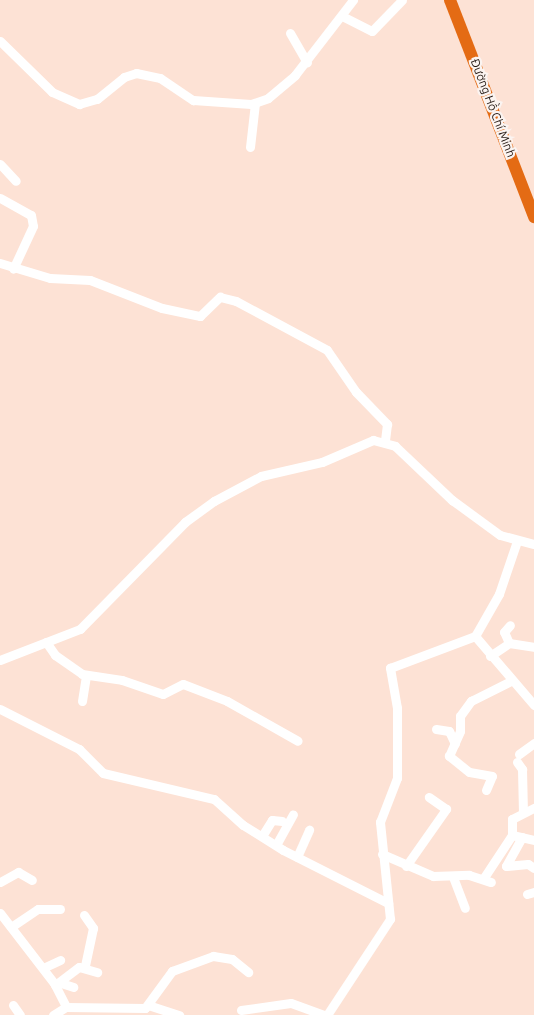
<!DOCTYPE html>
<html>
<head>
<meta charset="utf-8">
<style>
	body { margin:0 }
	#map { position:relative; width:534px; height:1015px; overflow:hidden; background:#fde2d5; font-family:Ubuntu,sans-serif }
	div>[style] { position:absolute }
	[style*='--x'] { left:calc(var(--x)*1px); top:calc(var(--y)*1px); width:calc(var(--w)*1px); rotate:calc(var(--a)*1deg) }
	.minor>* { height:9px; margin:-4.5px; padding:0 4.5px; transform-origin:4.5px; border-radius:4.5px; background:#fff }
	.highway>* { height:12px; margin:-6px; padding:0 6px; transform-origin:6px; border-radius:6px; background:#e46b14 }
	span { translate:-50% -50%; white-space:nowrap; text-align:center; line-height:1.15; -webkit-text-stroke:4.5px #fbf4f1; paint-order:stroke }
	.street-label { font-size:12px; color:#221711 }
</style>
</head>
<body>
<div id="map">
	<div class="minor">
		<div style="--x:344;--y:17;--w:31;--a:27"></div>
		<div style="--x:372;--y:31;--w:43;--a:-45.9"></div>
		<div style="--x:290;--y:33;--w:34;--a:60"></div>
		<div style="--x:0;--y:41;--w:73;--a:44.4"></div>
		<div style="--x:52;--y:92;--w:30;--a:24"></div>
		<div style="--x:79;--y:104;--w:19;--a:-16"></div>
		<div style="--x:97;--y:99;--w:35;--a:-39"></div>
		<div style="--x:124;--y:77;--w:13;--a:-18"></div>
		<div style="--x:136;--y:73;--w:25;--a:12"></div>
		<div style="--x:160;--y:78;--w:40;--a:34"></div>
		<div style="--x:193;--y:100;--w:58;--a:3.9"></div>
		<div style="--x:251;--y:104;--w:18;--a:-19"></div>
		<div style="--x:268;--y:98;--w:35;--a:-40"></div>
		<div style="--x:295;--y:75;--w:95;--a:-52.3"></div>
		<div style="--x:250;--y:147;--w:44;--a:-83.5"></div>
		<div style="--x:0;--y:164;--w:23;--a:47"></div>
		<div style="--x:0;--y:198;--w:35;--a:29"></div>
		<div style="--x:31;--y:215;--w:11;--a:80"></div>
		<div style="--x:33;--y:226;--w:47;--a:114.9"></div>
		<div style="--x:0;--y:263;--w:52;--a:16.7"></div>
		<div style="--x:50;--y:278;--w:40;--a:2.9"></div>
		<div style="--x:90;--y:280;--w:77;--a:21.3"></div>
		<div style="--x:162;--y:308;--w:39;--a:12"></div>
		<div style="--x:200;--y:316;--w:28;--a:-44"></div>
		<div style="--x:220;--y:297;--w:16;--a:14"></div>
		<div style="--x:236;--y:301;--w:103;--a:28.3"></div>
		<div style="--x:327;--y:350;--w:51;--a:55.4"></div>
		<div style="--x:356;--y:392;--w:45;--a:45.9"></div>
		<div style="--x:387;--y:424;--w:16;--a:97"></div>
		<div style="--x:517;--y:541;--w:56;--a:108.8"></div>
		<div style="--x:499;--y:594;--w:48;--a:119.7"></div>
		<div style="--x:475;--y:636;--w:91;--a:49.5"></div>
		<div style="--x:46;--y:642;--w:16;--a:55"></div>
		<div style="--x:55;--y:655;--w:33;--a:35"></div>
		<div style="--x:82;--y:674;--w:40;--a:8.5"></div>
		<div style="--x:122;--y:680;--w:43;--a:18.9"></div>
		<div style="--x:163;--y:694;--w:22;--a:-27"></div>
		<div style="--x:183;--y:684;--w:47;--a:21.1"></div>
		<div style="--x:227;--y:701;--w:81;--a:29.4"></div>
		<div style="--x:509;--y:643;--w:12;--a:-114"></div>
		<div style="--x:504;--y:632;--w:9;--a:-49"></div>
		<div style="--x:490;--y:656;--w:23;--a:-34"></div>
		<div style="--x:509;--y:643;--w:25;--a:9"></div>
		<div style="--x:0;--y:660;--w:86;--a:-21.2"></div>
		<div style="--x:80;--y:629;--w:150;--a:-45.5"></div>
		<div style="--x:185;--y:522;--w:36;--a:-36"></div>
		<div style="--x:214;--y:501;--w:53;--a:-28"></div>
		<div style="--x:261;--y:476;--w:63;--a:-12.9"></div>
		<div style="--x:322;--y:462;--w:56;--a:-23.3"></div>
		<div style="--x:373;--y:440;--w:23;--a:15"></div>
		<div style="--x:395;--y:446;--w:79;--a:43.5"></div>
		<div style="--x:452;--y:500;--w:59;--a:36.1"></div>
		<div style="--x:500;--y:535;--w:35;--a:15"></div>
		<div style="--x:82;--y:701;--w:26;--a:-81"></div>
		<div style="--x:0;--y:709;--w:89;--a:26.9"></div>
		<div style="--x:79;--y:749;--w:34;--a:45"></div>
		<div style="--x:103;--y:773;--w:114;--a:13.2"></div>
		<div style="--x:214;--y:799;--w:39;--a:42"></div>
		<div style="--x:243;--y:825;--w:47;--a:32"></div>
		<div style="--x:283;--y:850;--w:118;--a:26.8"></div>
		<div style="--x:436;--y:729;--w:13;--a:9"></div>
		<div style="--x:449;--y:731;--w:14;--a:65"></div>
		<div style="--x:519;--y:754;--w:19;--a:-36"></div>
		<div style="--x:517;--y:762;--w:9;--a:54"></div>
		<div style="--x:522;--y:769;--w:43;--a:88.7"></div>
		<div style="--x:486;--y:790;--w:15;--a:-67"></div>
		<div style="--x:492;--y:776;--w:23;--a:-170"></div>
		<div style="--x:469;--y:772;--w:26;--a:-141"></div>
		<div style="--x:449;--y:756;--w:27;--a:-66"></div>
		<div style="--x:460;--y:731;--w:15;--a:-90"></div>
		<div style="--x:460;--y:716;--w:19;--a:-54"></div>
		<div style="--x:471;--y:701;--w:45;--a:-26.6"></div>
		<div style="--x:512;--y:835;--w:16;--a:-90"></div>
		<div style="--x:512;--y:819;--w:25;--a:-27"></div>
		<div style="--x:262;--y:836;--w:19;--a:-58"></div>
		<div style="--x:272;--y:820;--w:10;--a:6"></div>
		<div style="--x:522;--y:837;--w:33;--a:119"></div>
		<div style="--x:506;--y:866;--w:22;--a:-5"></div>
		<div style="--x:528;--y:864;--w:7;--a:34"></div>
		<div style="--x:276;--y:845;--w:35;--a:-61"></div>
		<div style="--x:382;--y:854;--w:56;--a:23.3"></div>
		<div style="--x:433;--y:876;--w:36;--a:-2"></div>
		<div style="--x:469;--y:875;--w:23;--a:18"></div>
		<div style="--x:297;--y:857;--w:30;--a:-66"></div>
		<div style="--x:406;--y:866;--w:70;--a:-54.9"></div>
		<div style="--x:446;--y:809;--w:21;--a:-145"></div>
		<div style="--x:453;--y:877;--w:33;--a:69"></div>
		<div style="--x:483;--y:879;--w:53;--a:-56.6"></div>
		<div style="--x:512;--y:835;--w:22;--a:13"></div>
		<div style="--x:0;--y:882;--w:21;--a:-29"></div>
		<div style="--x:18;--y:872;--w:16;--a:30"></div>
		<div style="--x:527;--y:894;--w:7;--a:-16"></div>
		<div style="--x:0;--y:913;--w:88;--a:52.4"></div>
		<div style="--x:54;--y:983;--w:27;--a:63"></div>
		<div style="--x:84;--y:915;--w:16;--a:55"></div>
		<div style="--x:93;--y:928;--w:40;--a:102"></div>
		<div style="--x:11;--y:927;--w:32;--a:-34"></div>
		<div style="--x:38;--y:909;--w:22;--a:0"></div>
		<div style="--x:43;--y:968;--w:19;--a:-25"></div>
		<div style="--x:61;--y:983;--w:13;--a:18"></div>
		<div style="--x:55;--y:985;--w:30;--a:-37"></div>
		<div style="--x:79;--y:967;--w:19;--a:16"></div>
		<div style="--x:13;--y:1005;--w:12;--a:55"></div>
		<div style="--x:148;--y:1005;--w:33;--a:18"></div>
		<div style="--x:241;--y:1010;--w:50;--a:-8"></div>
		<div style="--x:291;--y:1003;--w:35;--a:20"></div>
		<div style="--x:53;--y:1015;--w:15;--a:-32"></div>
		<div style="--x:66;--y:1007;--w:79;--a:0.7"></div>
		<div style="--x:145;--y:1008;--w:46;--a:-53.9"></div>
		<div style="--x:172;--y:971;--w:44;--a:-20.1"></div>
		<div style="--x:213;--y:956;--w:19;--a:9"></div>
		<div style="--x:232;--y:959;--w:21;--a:39"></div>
		<div style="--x:327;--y:1015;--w:115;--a:-56.7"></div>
		<div style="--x:390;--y:919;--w:98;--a:-95.9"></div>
		<div style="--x:380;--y:822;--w:47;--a:-68.9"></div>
		<div style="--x:397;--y:778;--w:70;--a:-90"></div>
		<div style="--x:397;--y:708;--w:41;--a:-99.9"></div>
		<div style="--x:390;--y:668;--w:91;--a:-20.6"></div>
	</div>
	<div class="highway">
		<div style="--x:450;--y:0;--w:233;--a:68.8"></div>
	</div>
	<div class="street-label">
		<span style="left:493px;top:108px;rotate:69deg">Đường Hồ Chí Minh</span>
	</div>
</div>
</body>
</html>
